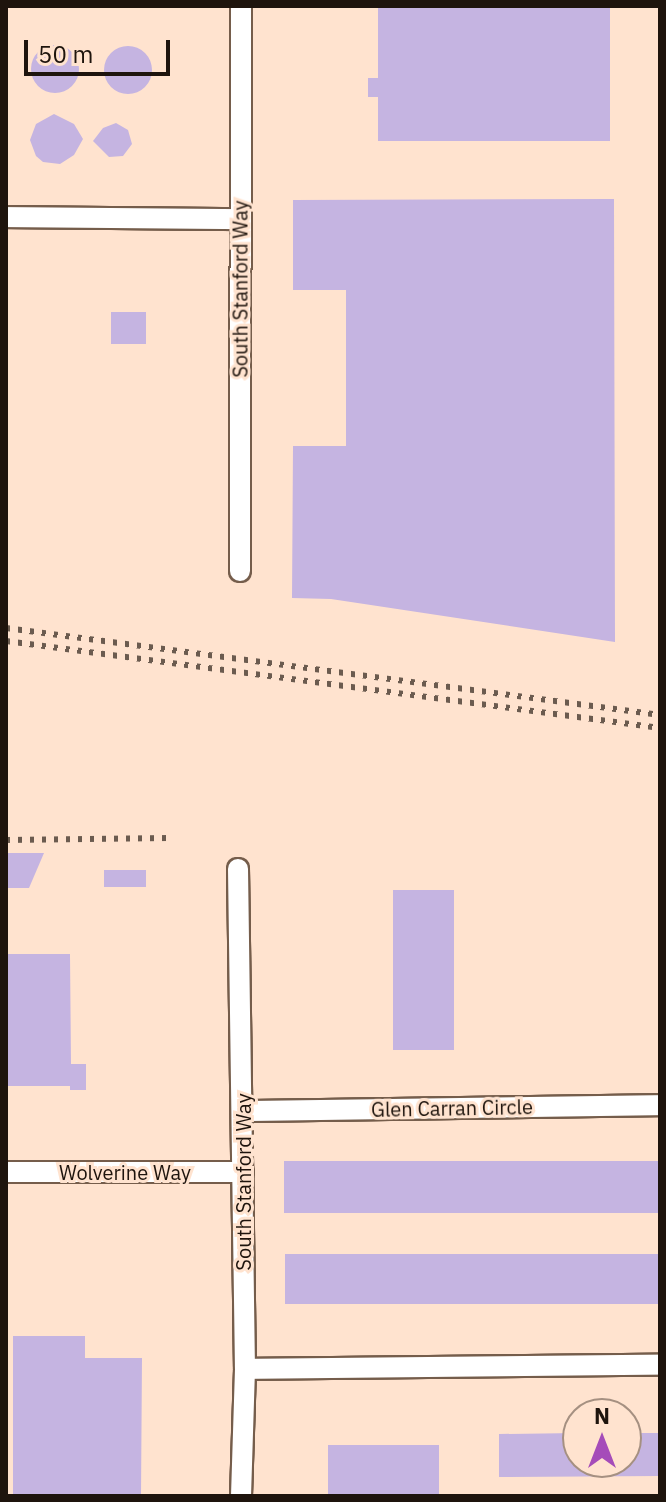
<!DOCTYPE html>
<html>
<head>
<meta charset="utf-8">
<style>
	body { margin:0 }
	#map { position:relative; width:666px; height:1502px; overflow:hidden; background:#ffe3cf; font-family:"IBM Plex Sans",sans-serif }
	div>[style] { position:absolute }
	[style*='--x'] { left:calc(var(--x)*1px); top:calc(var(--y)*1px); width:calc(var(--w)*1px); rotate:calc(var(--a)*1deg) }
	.building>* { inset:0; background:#c5b4e1; transform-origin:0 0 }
	.round { border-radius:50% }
	.roads { filter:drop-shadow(2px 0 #755d4b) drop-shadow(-2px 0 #755d4b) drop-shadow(0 2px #755d4b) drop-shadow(0 -2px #755d4b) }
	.minor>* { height:20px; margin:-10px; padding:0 10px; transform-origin:10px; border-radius:10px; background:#fff }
	.rail>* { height:6px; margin-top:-3px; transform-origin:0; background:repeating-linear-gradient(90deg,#6b5b4f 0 4px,transparent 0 12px) }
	span { translate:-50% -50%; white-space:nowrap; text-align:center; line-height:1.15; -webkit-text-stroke:6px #ffe3cf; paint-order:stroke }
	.street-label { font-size:20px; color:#1e140d }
	.frame { position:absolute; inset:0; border:8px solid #1e140d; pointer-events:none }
	.north { position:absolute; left:562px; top:1398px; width:80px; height:80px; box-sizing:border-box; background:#ffe3cf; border:2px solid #a59081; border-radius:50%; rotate:0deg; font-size:22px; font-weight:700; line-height:32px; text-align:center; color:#1e140d }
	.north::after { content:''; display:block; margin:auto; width:28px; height:36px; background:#a54cb9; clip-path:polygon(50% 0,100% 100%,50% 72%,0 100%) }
	.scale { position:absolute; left:24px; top:40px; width:146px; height:36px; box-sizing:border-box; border:4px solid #1e140d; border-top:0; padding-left:10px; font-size:24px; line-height:28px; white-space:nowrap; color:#1e140d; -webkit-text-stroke:6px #ffe3cf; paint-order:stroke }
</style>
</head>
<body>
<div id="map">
	<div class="building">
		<div style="clip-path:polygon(378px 6px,610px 6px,610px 141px,378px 141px,378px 97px,368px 97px,368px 78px,378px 78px)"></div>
		<div class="round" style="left:31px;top:45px;width:48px;height:48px"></div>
		<div class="round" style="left:104px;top:46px;width:48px;height:48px"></div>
		<div style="clip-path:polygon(54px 114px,74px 124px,83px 139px,74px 155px,60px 164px,43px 162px,36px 156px,30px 140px,36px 124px)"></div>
		<div style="clip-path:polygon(116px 123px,128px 130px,132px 144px,123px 156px,109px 157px,93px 141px,103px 128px)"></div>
		<div style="clip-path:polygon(614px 199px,615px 642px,331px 599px,292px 598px,293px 446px,346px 446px,346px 290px,293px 290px,293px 200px)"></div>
		<div style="left:111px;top:312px;width:35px;height:32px"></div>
		<div style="clip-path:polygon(6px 853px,44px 853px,29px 888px,6px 888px)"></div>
		<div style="left:104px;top:870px;width:42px;height:17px"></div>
		<div style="left:393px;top:890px;width:61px;height:160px"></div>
		<div style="clip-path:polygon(6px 954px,70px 954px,71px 1064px,86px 1064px,86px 1090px,70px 1090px,70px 1086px,6px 1086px)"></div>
		<div style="left:284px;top:1161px;width:376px;height:52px"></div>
		<div style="left:660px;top:1254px;width:50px;height:375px;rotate:90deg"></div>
		<div style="clip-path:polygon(13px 1336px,85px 1336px,85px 1358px,142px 1358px,141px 1496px,13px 1496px)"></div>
		<div style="clip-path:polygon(578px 1433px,578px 1462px,626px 1462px,626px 1433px,660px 1433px,660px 1476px,499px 1477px,499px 1434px)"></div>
		<div style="left:328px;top:1445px;width:111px;height:51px"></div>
	</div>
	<div class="roads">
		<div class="minor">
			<div style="--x:6;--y:217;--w:235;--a:0.5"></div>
			<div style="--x:240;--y:571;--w:565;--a:-89.9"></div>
			<div style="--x:238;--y:869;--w:500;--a:89.2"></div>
			<div style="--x:245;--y:1369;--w:127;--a:91.8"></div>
			<div style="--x:243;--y:1111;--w:417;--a:-0.8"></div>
			<div style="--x:6;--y:1172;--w:237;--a:0"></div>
			<div style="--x:245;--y:1369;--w:415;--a:-0.6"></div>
		</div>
	</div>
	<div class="rail">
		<div style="--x:6;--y:628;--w:660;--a:7.58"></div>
		<div style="--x:6;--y:641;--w:660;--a:7.58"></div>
		<div style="--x:6;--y:840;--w:163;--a:-0.7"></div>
	</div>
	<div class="street-label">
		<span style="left:240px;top:289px;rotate:-90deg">South Stanford Way</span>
		<span style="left:452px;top:1108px;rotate:-1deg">Glen Carran Circle</span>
		<span style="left:125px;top:1172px">Wolverine Way</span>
		<span style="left:243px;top:1182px;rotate:-90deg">South Stanford Way</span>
	</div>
	<div class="frame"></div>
	<div class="north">N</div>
	<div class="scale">50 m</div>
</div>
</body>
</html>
